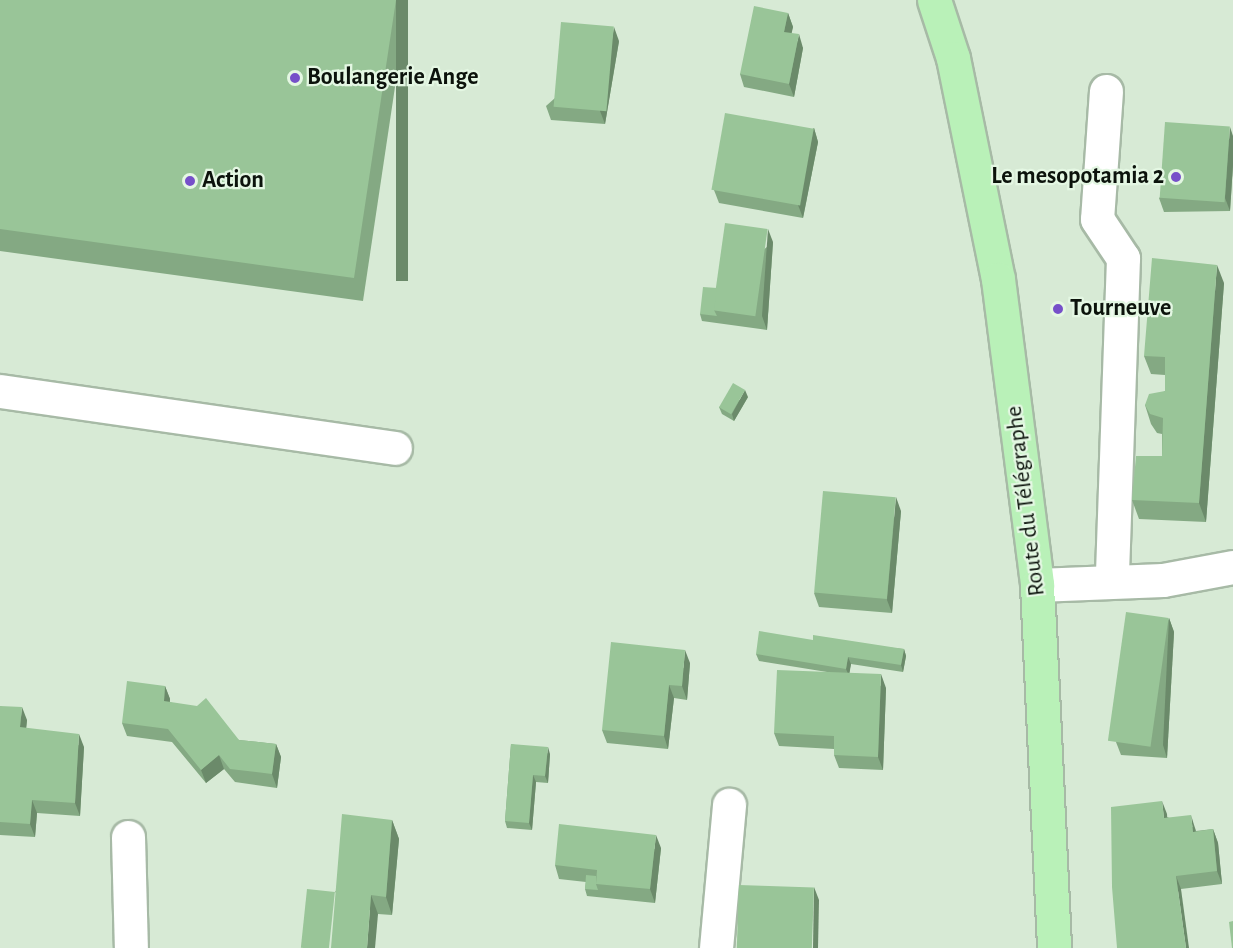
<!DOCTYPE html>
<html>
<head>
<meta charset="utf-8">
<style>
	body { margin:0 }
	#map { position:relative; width:1233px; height:948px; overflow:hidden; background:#d7ead5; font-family:"Alegreya Sans",sans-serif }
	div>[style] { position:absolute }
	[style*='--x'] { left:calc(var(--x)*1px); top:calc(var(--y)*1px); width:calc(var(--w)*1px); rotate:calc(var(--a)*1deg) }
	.roads { filter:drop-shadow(2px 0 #a7baa6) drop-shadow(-2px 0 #a7baa6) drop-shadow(0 2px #a7baa6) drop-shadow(0 -2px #a7baa6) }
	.minor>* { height:33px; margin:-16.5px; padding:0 16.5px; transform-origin:16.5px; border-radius:16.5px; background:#fff }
	.major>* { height:33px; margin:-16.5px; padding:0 16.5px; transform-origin:16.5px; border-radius:16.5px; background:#b9f1b8 }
	.wall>* { inset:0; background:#84a983 }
	.shaded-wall>* { inset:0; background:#6b8a6a; transform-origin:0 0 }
	.building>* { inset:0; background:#99c598; transform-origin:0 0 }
	.dots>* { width:16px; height:16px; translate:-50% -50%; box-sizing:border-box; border:3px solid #e4f7e3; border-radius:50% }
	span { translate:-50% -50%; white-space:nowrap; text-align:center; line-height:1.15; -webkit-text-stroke:4.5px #e4f7e3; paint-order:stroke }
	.poi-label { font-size:24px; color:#0c130c; font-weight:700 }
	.left { translate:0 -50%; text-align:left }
	.right { translate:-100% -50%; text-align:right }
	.street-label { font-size:24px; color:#0c130c }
</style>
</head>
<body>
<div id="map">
	<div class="roads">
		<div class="minor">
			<div style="--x:1106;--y:91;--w:128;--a:94"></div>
			<div style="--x:1097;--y:219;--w:47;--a:56.3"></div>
			<div style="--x:1123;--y:258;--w:322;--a:92"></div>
			<div style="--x:0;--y:391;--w:399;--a:8.2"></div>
			<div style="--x:1037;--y:585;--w:126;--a:-2.3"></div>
			<div style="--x:1163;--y:580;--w:71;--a:-10.5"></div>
			<div style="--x:128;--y:837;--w:111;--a:88.5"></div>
			<div style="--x:716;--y:948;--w:144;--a:-84.8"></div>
		</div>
		<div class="major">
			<div style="--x:934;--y:0;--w:61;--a:71.9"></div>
			<div style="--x:953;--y:58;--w:226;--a:78.5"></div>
			<div style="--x:998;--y:279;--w:308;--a:82.7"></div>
			<div style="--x:1037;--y:585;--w:363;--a:87.3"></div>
		</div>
	</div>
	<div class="wall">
		<div style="clip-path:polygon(0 0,408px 0,363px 301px,0 251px)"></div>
		<div style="clip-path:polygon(788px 13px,793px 27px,791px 33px,803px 48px,794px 97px,744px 87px,740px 74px)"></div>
		<div style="clip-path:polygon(619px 41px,605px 124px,551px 120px,546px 106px)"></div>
		<div style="clip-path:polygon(814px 128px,818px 142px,803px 218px,719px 203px,714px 190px)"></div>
		<div style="clip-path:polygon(1233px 136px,1233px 165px,1230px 211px,1164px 212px,1159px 198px)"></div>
		<div style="clip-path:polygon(773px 242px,767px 330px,702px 321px,700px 314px,717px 288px)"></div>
		<div style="clip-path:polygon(1224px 283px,1206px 522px,1139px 519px,1132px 500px,1162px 456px,1162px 434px,1157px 433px,1151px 424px,1145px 405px,1165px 391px,1165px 375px,1151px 374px,1144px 356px)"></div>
		<div style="clip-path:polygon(748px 397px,734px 421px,722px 414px,719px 407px)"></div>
		<div style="clip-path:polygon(901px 511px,892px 613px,819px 607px,814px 593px)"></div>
		<div style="clip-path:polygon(1169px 618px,1174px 632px,1167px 758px,1121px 755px,1116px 742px)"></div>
		<div style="clip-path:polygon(813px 640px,904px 649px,906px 656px,903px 672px,851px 664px,849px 673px,886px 688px,883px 770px,839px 768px,834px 755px,834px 749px,779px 746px,774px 733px,827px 672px,759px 661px,756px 654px)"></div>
		<div style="clip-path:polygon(690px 663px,687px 700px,674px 698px,668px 749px,607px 743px,602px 730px)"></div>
		<div style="clip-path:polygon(165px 686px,170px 699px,170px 702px,239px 740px,276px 744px,281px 757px,277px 788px,235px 782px,224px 769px,206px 783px,172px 742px,127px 736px,122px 723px)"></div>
		<div style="clip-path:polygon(0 706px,27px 720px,26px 728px,84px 747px,80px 816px,37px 813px,35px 837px,0 835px)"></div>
		<div style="clip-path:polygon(511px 744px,550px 754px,548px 783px,536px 782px,532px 830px,507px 828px,505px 821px)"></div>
		<div style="clip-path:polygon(1167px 814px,1167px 817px,1195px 828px,1196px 831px,1213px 829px,1218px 843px,1222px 884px,1181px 889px,1117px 948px)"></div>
		<div style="clip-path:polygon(392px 820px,399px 839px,392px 915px,378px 914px,335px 892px)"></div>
		<div style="clip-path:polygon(661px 848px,655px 903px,587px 896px,585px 889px,586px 882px,559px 879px,555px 865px)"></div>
	</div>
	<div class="shaded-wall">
		<div style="left:396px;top:0;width:12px;height:281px"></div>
		<div style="clip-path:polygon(788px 13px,793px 27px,789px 45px,784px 32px)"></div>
		<div style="clip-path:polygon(614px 27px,619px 41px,605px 124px,600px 111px)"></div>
		<div style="clip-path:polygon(799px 34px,803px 48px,794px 97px,789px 84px)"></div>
		<div style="clip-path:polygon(1230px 127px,1233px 136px,1233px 165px,1230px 211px,1225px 198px)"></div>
		<div style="clip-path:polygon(814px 128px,818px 142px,803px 218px,798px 205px)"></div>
		<div style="clip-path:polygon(768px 229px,773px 242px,767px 330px,762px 316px)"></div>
		<div style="clip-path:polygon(1217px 265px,1224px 283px,1206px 522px,1199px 503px)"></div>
		<div style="clip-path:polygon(745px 390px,748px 397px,734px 421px,732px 414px)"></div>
		<div style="clip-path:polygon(896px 497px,901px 511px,892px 613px,887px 600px)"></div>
		<div style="clip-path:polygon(1169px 618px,1174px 632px,1167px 758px,1163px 745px)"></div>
		<div style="clip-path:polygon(904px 649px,906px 656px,903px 672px,901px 665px)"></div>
		<div style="clip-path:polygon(685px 650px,690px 663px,687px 700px,682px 686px)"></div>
		<div style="clip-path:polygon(848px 657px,851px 664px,849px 676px,846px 669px)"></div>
		<div style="clip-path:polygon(881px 674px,886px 688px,883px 770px,878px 757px)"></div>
		<div style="clip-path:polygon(669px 685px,674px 698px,668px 749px,664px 736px)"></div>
		<div style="clip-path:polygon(165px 686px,170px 699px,168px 714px,164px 701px)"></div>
		<div style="clip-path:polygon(22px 707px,27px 720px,25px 741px,20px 727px)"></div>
		<div style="clip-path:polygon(79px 734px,84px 747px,80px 816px,75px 803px)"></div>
		<div style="clip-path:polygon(276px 744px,281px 757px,277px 788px,272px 774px)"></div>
		<div style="clip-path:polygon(548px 747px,550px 754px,548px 783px,545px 776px)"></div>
		<div style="clip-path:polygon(219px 755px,224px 769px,206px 783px,201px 770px)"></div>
		<div style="clip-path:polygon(533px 775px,536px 782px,532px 830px,529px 823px)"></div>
		<div style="clip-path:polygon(32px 800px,37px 813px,35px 837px,30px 824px)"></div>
		<div style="clip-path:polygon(1162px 801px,1167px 814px,1168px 831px,1164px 818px)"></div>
		<div style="clip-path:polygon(1191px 815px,1195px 828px,1198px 845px,1193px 832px)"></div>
		<div style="clip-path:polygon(392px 820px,399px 839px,392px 915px,386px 897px)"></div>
		<div style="clip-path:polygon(1213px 829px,1218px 843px,1222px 884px,1217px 871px)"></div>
		<div style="clip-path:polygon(656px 835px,661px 848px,655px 903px,650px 889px)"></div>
		<div style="clip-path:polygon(1176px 876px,1181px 889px,1189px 948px,1186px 948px)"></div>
		<div style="clip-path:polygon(814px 887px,819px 900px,818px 948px,813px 948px)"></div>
		<div style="clip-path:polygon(371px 895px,378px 914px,375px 948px,367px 948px)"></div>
	</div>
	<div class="building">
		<div style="clip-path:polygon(0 0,396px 0,354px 278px,0 229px)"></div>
		<div style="clip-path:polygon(754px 6px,788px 13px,784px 32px,799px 34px,789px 84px,740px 74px)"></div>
		<div style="left:561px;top:22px;width:53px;height:85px;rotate:5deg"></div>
		<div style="left:725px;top:113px;width:90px;height:78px;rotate:10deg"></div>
		<div style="left:1165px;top:122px;width:65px;height:76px;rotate:4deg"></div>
		<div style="left:725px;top:223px;width:43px;height:88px;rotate:8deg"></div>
		<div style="clip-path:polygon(1152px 258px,1217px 265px,1199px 503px,1132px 500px,1136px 456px,1162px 456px,1163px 418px,1150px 414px,1145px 405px,1149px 394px,1165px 391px,1165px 357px,1144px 356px)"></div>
		<div style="clip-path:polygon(703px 287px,717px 288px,714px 310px,717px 316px,700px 314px)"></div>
		<div style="left:733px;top:383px;width:14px;height:28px;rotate:30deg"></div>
		<div style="left:823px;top:491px;width:73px;height:102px;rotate:5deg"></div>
		<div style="left:1126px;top:612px;width:43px;height:130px;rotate:8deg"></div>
		<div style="clip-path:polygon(759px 631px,813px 640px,813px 635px,904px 649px,901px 665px,848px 657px,846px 669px,756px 654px)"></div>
		<div style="clip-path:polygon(611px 642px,685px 650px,682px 686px,669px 685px,664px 736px,602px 730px)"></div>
		<div style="clip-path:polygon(777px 670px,881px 674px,878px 757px,834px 755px,834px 736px,774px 733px)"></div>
		<div style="clip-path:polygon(127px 681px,165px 686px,164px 701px,197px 706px,206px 698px,239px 740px,276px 744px,272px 774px,230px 769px,219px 755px,201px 770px,168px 729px,122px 723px)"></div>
		<div style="clip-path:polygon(0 706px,22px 707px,20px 727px,79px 734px,75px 803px,32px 800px,30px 824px,0 822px)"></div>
		<div style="clip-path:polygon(511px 744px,548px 747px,545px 776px,533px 775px,529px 823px,505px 821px)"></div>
		<div style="clip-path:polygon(1162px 801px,1164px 818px,1191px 815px,1193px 832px,1213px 829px,1217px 871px,1176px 876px,1186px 948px,1117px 948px,1112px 887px,1111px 807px)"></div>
		<div style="clip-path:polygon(342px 814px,392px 820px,386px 897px,371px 895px,367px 948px,372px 948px,331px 948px)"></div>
		<div style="clip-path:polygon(559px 824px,656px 835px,650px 889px,596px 884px,597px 870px,555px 865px)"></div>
		<div style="clip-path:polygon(586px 875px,596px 876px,596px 884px,598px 890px,585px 889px)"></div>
		<div style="left:739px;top:885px;width:75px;height:63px;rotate:2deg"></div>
		<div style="left:307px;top:889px;width:28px;height:59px;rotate:6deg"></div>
		<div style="clip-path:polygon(1233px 921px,1233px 948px,1232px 948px,1229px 922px)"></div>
	</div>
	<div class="dots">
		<div style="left:295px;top:78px;background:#7650c9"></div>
		<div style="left:1176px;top:177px;background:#7650c9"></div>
		<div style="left:190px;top:181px;background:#7650c9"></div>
		<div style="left:1058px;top:309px;background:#7650c9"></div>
	</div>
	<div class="poi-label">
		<span class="left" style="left:307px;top:78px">Boulangerie Ange</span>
		<span class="right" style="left:1164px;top:177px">Le mesopotamia 2</span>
		<span class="left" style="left:202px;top:181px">Action</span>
		<span class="left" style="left:1070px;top:309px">Tourneuve</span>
	</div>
	<div class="street-label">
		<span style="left:1026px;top:501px;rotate:-97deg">Route du Télégraphe</span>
	</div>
</div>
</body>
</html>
